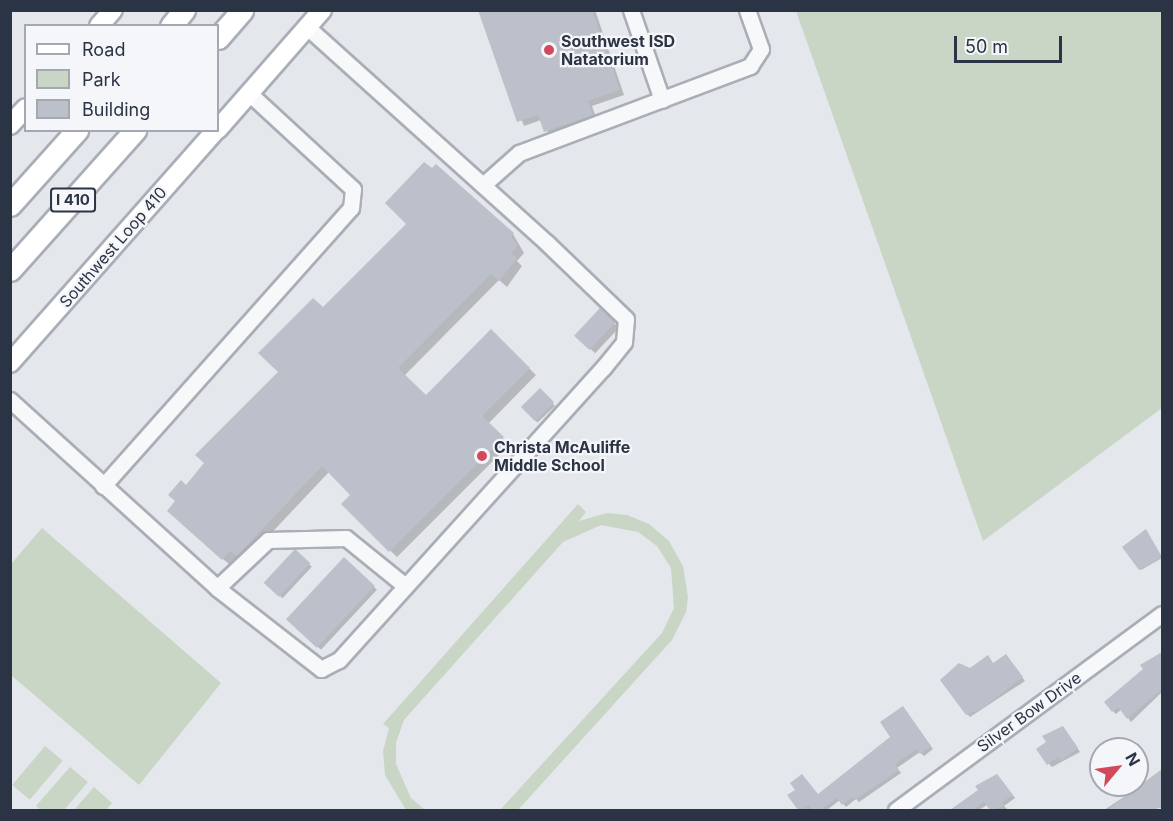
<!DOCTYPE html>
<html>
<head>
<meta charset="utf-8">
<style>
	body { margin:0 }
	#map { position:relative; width:1173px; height:821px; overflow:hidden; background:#e4e7ec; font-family:Inter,sans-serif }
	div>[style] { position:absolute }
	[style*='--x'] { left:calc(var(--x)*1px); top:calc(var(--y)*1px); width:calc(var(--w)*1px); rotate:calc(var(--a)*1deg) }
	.green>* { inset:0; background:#c9d6c5; transform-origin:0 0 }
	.shadow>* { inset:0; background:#0003; transform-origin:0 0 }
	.building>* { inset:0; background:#bbc0ca; transform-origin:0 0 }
	.roads { filter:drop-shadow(2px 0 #a9aeb7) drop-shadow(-2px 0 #a9aeb7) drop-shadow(0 2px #a9aeb7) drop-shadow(0 -2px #a9aeb7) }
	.minor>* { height:15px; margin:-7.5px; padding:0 7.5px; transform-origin:7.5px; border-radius:7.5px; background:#f7f8fa }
	.major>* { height:18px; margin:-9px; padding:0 9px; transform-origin:9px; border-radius:9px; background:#fff }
	.highway>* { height:21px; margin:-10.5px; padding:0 10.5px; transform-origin:10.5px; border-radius:10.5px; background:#fff }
	.dots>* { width:16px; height:16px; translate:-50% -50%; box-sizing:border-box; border:3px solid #f4f6f9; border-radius:50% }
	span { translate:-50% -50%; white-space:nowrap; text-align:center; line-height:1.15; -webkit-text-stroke:4.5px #f4f6f9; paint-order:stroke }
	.shield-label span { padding:2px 4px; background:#f4f6f9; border:2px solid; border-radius:4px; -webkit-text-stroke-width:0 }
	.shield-label { font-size:15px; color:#2b3445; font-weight:700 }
	.poi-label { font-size:16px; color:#2b3445; font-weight:700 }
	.left { translate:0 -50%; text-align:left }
	.street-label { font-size:16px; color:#2b3445 }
	.frame { position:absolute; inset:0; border:12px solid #2b3445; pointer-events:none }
	.legend { position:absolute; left:24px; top:24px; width:195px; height:108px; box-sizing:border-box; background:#f4f6f9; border:2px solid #a4a8b1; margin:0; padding:8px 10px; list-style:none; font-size:18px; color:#2b3445 }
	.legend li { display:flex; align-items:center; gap:12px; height:30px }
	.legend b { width:30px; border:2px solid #a4a8b1 }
	.north { position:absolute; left:1089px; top:737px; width:60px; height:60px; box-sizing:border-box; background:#f4f6f9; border:2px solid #a4a8b1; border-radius:50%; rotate:61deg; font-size:16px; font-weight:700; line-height:24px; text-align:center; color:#2b3445 }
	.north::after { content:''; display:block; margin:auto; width:21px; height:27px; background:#d1495b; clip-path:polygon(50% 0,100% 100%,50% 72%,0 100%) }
	.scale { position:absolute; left:954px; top:36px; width:108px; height:27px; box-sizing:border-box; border:3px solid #2b3445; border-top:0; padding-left:8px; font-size:18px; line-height:21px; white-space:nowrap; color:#2b3445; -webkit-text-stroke:4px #f4f6f9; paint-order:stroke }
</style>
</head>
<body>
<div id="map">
	<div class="green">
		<div style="clip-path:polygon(796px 11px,1162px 11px,1162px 408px,983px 541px)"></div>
		<div style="clip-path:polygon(578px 504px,586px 512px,579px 521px,607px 513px,627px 515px,649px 524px,669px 541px,683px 566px,688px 597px,686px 612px,672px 640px,518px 810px,500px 810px,662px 633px,674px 608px,671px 568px,657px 546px,638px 532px,601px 525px,563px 542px,404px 720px,396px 743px,396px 764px,411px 798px,425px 810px,406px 810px,385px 775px,383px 751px,389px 728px,383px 724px)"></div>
		<div style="clip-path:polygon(42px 528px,221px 683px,139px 785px,11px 675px,11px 564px)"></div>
		<div style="left:45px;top:746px;width:23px;height:51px;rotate:40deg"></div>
		<div style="clip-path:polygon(70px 767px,88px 782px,64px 810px,41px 810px,36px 806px)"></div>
		<div style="clip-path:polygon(94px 787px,112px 803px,106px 810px,74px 810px)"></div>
	</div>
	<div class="shadow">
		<div style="clip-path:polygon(480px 10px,595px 10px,624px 95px,592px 106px,597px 120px,550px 136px,541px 120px,524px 126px)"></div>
		<div style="clip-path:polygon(513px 234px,524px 253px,517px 261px,522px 266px,507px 287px,499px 280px,404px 376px,426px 397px,491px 331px,536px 375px,488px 424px,509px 445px,397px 557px,343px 504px,352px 495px,329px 472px,244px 562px,238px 556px,230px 565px,183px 525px,187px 487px,280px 372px,323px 309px)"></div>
		<div style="left:600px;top:310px;width:26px;height:35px;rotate:43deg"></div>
		<div style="left:540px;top:390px;width:22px;height:24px;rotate:47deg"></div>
		<div style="clip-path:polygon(1146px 531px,1162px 558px,1141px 570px,1124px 548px)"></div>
		<div style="left:295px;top:551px;width:23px;height:43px;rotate:43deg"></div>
		<div style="left:344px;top:559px;width:45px;height:82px;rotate:43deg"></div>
		<div style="clip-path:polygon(1162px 654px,1162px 692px,1131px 722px,1122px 709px,1116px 714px,1113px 711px)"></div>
		<div style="clip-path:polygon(1009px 659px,1025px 681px,970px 717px,967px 714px,970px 670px)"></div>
		<div style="clip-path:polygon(905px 711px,933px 749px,924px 756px,920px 752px,897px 768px,901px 773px,859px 802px,856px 799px,846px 807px,840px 800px,827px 810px,800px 810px,789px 796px,818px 796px,892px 738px)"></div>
		<div style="clip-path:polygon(1066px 731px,1080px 752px,1052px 767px,1049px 764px)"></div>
		<div style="clip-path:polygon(1162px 766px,1162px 808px,1104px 810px,1162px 772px)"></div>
		<div style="clip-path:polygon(999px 777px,1015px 798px,1004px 806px,1007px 809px,992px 810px,987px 805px,979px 810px,952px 810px)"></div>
	</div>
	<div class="building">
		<div style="clip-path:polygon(478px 10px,592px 10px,620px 90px,588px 101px,593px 115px,544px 132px,538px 115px,517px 122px)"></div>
		<div style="clip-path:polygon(424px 162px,432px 168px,436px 164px,514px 233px,511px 237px,518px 245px,511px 253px,517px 258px,499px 281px,491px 274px,398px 368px,426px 395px,491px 329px,530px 368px,482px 416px,504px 437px,389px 552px,341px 504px,350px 495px,322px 466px,237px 556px,230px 551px,222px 560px,167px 511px,175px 501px,168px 495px,181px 480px,186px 485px,204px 463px,195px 455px,278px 372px,258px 353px,313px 298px,323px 307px,406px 224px,385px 203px)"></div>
		<div style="left:600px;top:308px;width:21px;height:38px;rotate:43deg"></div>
		<div style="left:540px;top:388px;width:20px;height:27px;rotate:45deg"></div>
		<div style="clip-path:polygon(1146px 529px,1162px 557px,1139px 570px,1122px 547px)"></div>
		<div style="left:295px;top:549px;width:21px;height:46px;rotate:43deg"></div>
		<div style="left:344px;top:557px;width:42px;height:85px;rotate:43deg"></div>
		<div style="clip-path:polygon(1162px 652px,1162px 689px,1127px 719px,1118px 707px,1112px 712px,1104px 702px,1143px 669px,1140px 665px)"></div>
		<div style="clip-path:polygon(1006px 654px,1023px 677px,981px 709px,966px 715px,940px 680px,959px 663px,970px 668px,988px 655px,993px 663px)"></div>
		<div style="clip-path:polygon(903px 706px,931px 746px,920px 754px,917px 749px,895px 764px,899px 770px,855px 800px,853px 797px,842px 805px,837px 798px,820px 810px,812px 810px,809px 806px,798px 810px,787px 795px,795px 790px,790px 783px,802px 774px,818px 794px,890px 737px,880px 722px)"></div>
		<div style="clip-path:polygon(1063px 726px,1078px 748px,1061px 761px,1058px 757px,1047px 765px,1036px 749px,1046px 742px,1042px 736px)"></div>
		<div style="clip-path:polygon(1162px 769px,1162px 805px,1155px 810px,1107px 810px)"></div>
		<div style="clip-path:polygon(997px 774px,1013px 795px,1002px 802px,1005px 806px,990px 810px,984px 802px,972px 810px,950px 810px,978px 790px,975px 786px)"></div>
	</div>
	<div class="roads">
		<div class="minor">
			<div style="--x:631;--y:10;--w:95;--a:71"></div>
			<div style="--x:483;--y:185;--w:48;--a:-41.6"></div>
			<div style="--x:519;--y:153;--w:247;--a:-20.6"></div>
			<div style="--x:750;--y:66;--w:20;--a:-57"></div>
			<div style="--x:761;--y:49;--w:41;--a:-109.7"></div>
			<div style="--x:10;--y:400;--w:280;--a:42.2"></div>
			<div style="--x:217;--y:588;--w:132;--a:37.9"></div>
			<div style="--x:321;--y:669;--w:20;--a:-27"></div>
			<div style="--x:339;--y:660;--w:394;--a:-47.9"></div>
			<div style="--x:603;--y:368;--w:33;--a:-51"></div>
			<div style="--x:624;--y:342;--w:23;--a:-85"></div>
			<div style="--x:626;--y:319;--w:110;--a:-136.1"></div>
			<div style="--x:547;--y:243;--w:323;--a:-138"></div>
			<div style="--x:103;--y:486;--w:373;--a:-48.3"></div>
			<div style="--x:351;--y:208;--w:19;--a:-84"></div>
			<div style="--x:353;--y:189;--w:142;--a:-137.3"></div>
			<div style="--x:217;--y:588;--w:70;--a:-43.3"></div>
			<div style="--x:268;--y:540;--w:78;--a:-1.5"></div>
			<div style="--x:346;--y:538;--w:75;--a:39"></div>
			<div style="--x:896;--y:810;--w:330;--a:-36.4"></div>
		</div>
		<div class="major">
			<div style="--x:99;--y:26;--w:21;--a:-49"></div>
			<div style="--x:10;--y:125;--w:23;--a:-47"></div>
			<div style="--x:218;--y:129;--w:158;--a:-48.8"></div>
			<div style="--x:10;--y:363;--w:311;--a:-48.5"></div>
		</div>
		<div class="highway">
			<div style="--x:171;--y:26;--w:21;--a:-51"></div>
			<div style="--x:218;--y:38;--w:37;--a:-49"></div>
			<div style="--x:10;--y:205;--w:101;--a:-48.2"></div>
			<div style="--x:10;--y:270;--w:188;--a:-48.2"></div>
		</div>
	</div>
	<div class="dots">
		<div style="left:549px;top:50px;background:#d1495b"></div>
		<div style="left:482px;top:456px;background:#d1495b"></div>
	</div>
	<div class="shield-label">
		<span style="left:73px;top:200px">I 410</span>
	</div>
	<div class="poi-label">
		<span class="left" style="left:561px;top:50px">Southwest ISD<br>Natatorium</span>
		<span class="left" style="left:494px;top:456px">Christa McAuliffe<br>Middle School</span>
	</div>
	<div class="street-label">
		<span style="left:113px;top:247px;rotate:-49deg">Southwest Loop 410</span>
		<span style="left:1029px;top:712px;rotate:-36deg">Silver Bow Drive</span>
	</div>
	<div class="frame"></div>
	<ul class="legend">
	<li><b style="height:8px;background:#fff"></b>Road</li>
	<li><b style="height:16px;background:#c9d6c5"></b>Park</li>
	<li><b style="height:16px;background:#bbc0ca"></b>Building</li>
	</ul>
	<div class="north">N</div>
	<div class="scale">50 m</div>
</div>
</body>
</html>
